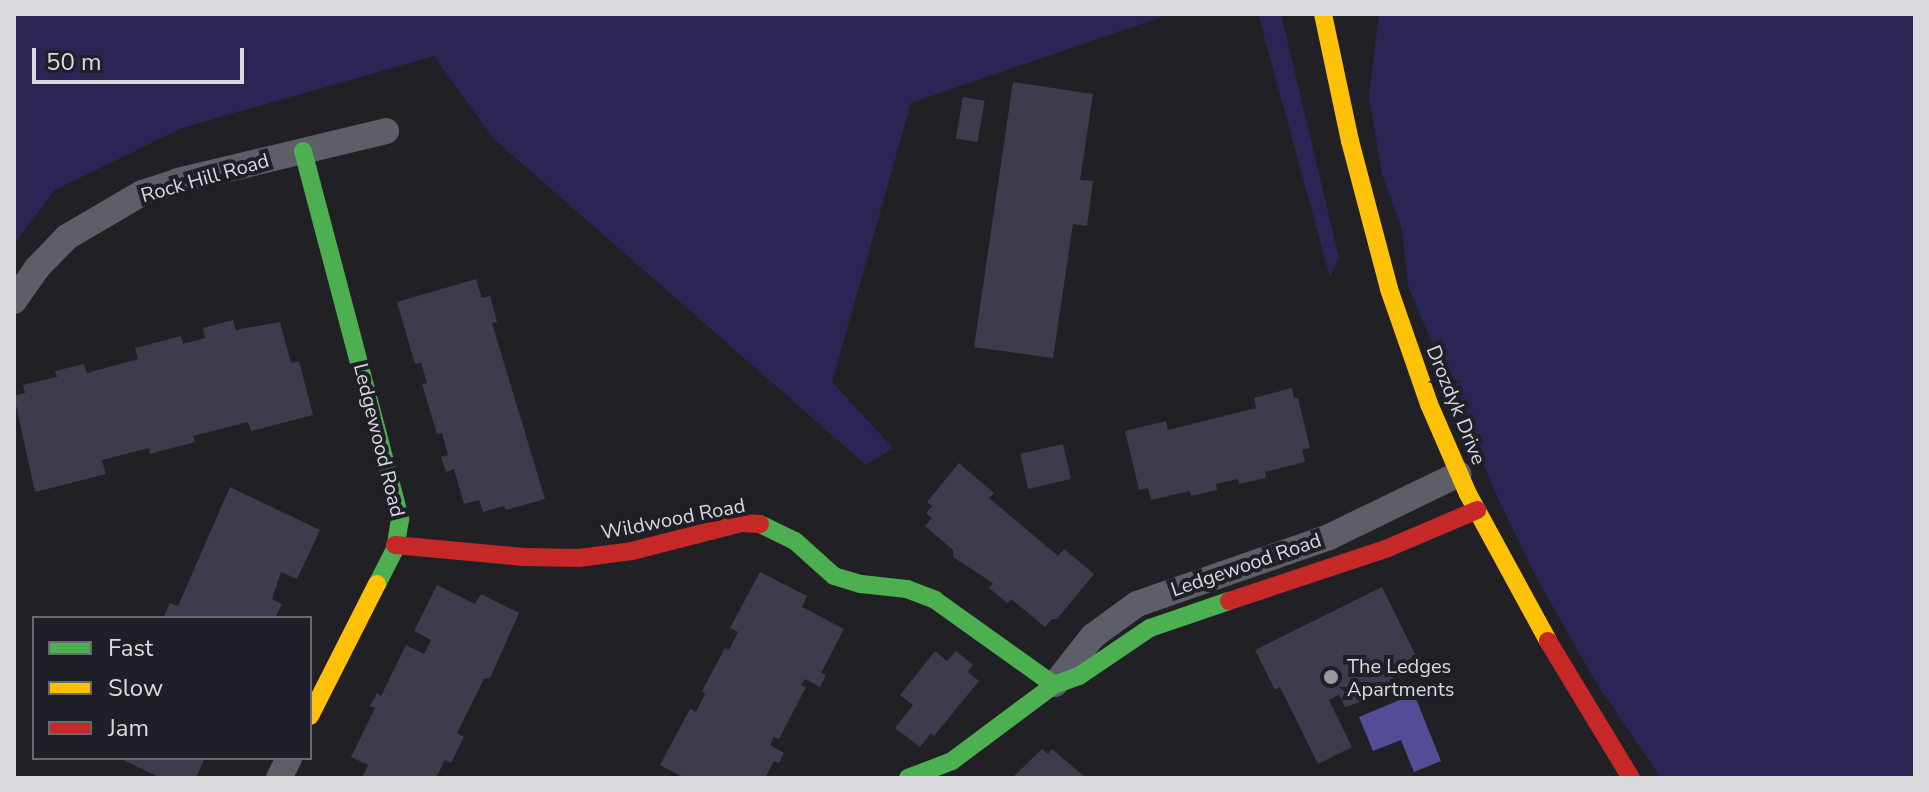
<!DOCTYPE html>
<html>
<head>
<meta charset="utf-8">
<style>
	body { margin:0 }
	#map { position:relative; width:1929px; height:792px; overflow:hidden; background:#212125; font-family:"Nunito Sans",sans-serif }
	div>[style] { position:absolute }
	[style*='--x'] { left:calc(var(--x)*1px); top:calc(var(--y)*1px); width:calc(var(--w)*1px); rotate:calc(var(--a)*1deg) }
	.green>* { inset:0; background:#2b2555 }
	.water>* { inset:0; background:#534c97 }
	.building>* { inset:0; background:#3d3b4c; transform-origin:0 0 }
	.street>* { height:26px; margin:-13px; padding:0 13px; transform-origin:13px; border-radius:13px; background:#5e5e69 }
	.fast>* { height:18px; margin:-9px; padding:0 9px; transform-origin:9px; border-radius:9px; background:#4caf50 }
	.slow>* { height:18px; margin:-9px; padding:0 9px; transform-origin:9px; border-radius:9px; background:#ffc107 }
	.jam>* { height:18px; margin:-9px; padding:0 9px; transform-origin:9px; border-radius:9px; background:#c62828 }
	.dots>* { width:22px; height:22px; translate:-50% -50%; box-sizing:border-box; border:4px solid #1f1f27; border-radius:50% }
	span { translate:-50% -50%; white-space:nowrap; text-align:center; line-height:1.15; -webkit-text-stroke:8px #1f1f27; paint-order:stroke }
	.street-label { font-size:20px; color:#d9d9de }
	.poi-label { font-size:20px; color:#d9d9de }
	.left { translate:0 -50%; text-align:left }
	.frame { position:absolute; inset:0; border:16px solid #d9d9de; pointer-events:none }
	.legend { position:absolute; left:32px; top:616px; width:280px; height:144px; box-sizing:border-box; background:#1f1f27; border:2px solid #696970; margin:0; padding:10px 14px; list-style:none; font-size:24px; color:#d9d9de }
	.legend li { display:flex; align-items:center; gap:16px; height:40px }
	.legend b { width:40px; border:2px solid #696970 }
	.scale { position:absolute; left:32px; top:48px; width:212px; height:36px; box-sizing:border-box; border:4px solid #d9d9de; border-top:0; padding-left:10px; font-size:24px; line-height:28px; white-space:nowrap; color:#d9d9de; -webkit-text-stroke:6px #1f1f27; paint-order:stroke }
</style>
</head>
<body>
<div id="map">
	<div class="green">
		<div style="clip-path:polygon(14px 14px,1170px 14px,911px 103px,832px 382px,893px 448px,866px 465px,493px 138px,434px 56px,182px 128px,55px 190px,14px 244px)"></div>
		<div style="clip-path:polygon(1258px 14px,1281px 14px,1339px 258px,1330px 277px)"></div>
		<div style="clip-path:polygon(1379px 14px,1915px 14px,1915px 778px,1661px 778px,1595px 681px,1535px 575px,1495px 492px,1408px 286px,1402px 229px,1382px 174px,1369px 96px)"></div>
	</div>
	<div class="water">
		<div style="clip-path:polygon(1414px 694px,1441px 761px,1414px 772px,1401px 740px,1373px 751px,1359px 717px)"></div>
	</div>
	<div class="building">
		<div style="clip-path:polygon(1013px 82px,1093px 94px,1080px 180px,1093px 181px,1087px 226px,1073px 224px,1053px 358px,974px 347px)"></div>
		<div style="left:963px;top:97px;width:22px;height:42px;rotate:10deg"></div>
		<div style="clip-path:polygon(476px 279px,482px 298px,490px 296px,497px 322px,492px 323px,545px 499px,506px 510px,504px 506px,483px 512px,479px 500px,464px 504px,454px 469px,446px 472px,441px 457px,448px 455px,442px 433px,437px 434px,422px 384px,427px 383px,421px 363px,415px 364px,397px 302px)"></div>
		<div style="clip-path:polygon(233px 320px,236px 330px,280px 322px,291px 363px,299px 361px,313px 415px,251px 431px,248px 422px,193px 436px,195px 442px,150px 454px,149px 448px,102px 460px,106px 474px,35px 492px,14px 396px,25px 393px,23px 385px,57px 377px,55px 371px,84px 364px,87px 373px,138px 359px,135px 348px,181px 336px,183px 344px,205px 338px,203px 328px)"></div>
		<div style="clip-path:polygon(1292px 388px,1294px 398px,1298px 398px,1310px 448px,1302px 450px,1305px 462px,1265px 472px,1266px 478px,1239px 484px,1238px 479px,1216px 484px,1217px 490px,1191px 496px,1190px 491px,1151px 500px,1148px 488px,1139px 490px,1125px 431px,1166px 421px,1168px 430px,1256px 408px,1254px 398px)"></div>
		<div style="left:1063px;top:444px;width:36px;height:44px;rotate:77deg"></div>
		<div style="clip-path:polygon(959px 463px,994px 493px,989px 498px,1058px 556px,1064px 549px,1094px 574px,1057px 619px,1052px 619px,1045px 627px,1011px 599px,1007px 603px,989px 588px,993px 583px,953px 557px,953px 550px,925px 526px,932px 518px,926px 513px,932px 506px,927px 502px)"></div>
		<div style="clip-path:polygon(230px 487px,320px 530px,297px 579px,281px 572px,272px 599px,282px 604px,275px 618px,163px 618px,170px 603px,178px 606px)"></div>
		<div style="clip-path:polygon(760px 572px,807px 596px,802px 607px,844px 629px,821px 673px,826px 675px,820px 687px,805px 679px,801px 685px,806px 687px,779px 739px,774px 737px,770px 745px,784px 753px,779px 763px,774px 761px,765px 778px,685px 778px,660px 765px,690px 709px,696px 712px,705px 694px,702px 691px,725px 648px,729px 650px,738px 632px,730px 628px)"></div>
		<div style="clip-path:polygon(437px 585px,475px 604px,481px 594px,519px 613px,490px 678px,484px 679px,457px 733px,464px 737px,451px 763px,445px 760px,436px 778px,362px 778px,368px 765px,351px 757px,375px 708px,370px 706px,377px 693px,381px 696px,406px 645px,424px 654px,431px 640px,414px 631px)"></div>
		<div style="clip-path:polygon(1382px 587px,1416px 656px,1389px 670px,1396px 684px,1360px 702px,1345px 707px,1339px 695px,1329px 700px,1352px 747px,1318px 764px,1280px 687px,1275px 690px,1255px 650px)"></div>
		<div style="clip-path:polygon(935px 651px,947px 661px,956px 651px,973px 665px,968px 672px,979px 681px,934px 736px,931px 733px,920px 747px,895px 728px,913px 705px,900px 695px)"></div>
		<div style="clip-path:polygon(1042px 749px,1048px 754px,1052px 749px,1086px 778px,1012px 778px)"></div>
		<div style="clip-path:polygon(119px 758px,205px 758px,196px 778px,161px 778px)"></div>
	</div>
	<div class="street">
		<div style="--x:14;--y:301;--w:40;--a:-55.1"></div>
		<div style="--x:37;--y:268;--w:43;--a:-45.9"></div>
		<div style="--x:67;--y:237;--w:87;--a:-30.4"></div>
		<div style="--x:142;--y:193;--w:38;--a:-18"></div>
		<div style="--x:178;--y:181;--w:214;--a:-13.5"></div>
		<div style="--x:1055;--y:684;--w:61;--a:-51.6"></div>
		<div style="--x:1093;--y:636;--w:54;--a:-36"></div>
		<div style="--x:1137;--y:604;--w:203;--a:-19.2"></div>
		<div style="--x:1329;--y:537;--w:144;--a:-25.9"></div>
		<div style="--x:279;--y:778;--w:22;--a:-63"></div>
	</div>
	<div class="fast">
		<div style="--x:303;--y:151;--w:381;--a:75.2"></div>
		<div style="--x:400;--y:519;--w:30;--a:99"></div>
		<div style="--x:395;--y:549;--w:39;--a:117"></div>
		<div style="--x:760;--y:524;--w:39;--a:26"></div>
		<div style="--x:795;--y:541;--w:52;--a:41.9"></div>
		<div style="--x:834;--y:576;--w:28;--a:17"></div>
		<div style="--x:861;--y:584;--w:46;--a:6.2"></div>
		<div style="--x:907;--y:589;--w:30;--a:21"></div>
		<div style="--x:935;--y:600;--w:146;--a:35.5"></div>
		<div style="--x:908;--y:778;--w:47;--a:-21.1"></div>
		<div style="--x:952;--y:761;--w:127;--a:-36.7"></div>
		<div style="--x:1054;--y:685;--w:27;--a:-20"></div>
		<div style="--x:1079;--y:676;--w:86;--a:-34.1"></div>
		<div style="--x:1150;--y:628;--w:83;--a:-18.9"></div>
	</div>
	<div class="slow">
		<div style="--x:1323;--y:14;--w:130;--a:78"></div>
		<div style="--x:1350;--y:141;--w:153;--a:75.2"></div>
		<div style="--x:1389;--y:289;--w:122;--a:70.8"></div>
		<div style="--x:1429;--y:404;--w:98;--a:66.6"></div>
		<div style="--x:1468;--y:494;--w:167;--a:61.4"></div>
		<div style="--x:310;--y:716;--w:148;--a:-63.1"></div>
	</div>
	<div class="jam">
		<div style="--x:395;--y:545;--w:130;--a:5.3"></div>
		<div style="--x:524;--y:557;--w:55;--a:1"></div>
		<div style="--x:579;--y:558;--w:53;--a:-7.5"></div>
		<div style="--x:632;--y:551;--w:114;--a:-14.3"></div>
		<div style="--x:742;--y:523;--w:18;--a:3"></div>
		<div style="--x:1229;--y:601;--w:168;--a:-18.4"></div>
		<div style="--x:1388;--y:548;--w:97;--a:-23.1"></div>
		<div style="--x:1548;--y:641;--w:160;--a:58.8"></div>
	</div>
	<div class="dots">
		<div style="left:1331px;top:677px;background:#99999d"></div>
	</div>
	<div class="street-label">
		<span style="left:205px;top:178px;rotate:-16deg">Rock Hill Road</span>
		<span style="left:1456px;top:405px;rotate:68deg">Drozdyk Drive</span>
		<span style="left:379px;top:440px;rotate:76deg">Ledgewood Road</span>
		<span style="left:673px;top:519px;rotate:-11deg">Wildwood Road</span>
		<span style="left:1246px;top:565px;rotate:-19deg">Ledgewood Road</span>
	</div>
	<div class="poi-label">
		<span class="left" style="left:1347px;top:678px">The Ledges<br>Apartments</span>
	</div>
	<div class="frame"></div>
	<ul class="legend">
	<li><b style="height:10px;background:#4caf50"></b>Fast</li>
	<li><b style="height:10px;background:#ffc107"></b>Slow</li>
	<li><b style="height:10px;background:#c62828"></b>Jam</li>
	</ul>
	<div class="scale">50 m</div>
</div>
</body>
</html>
